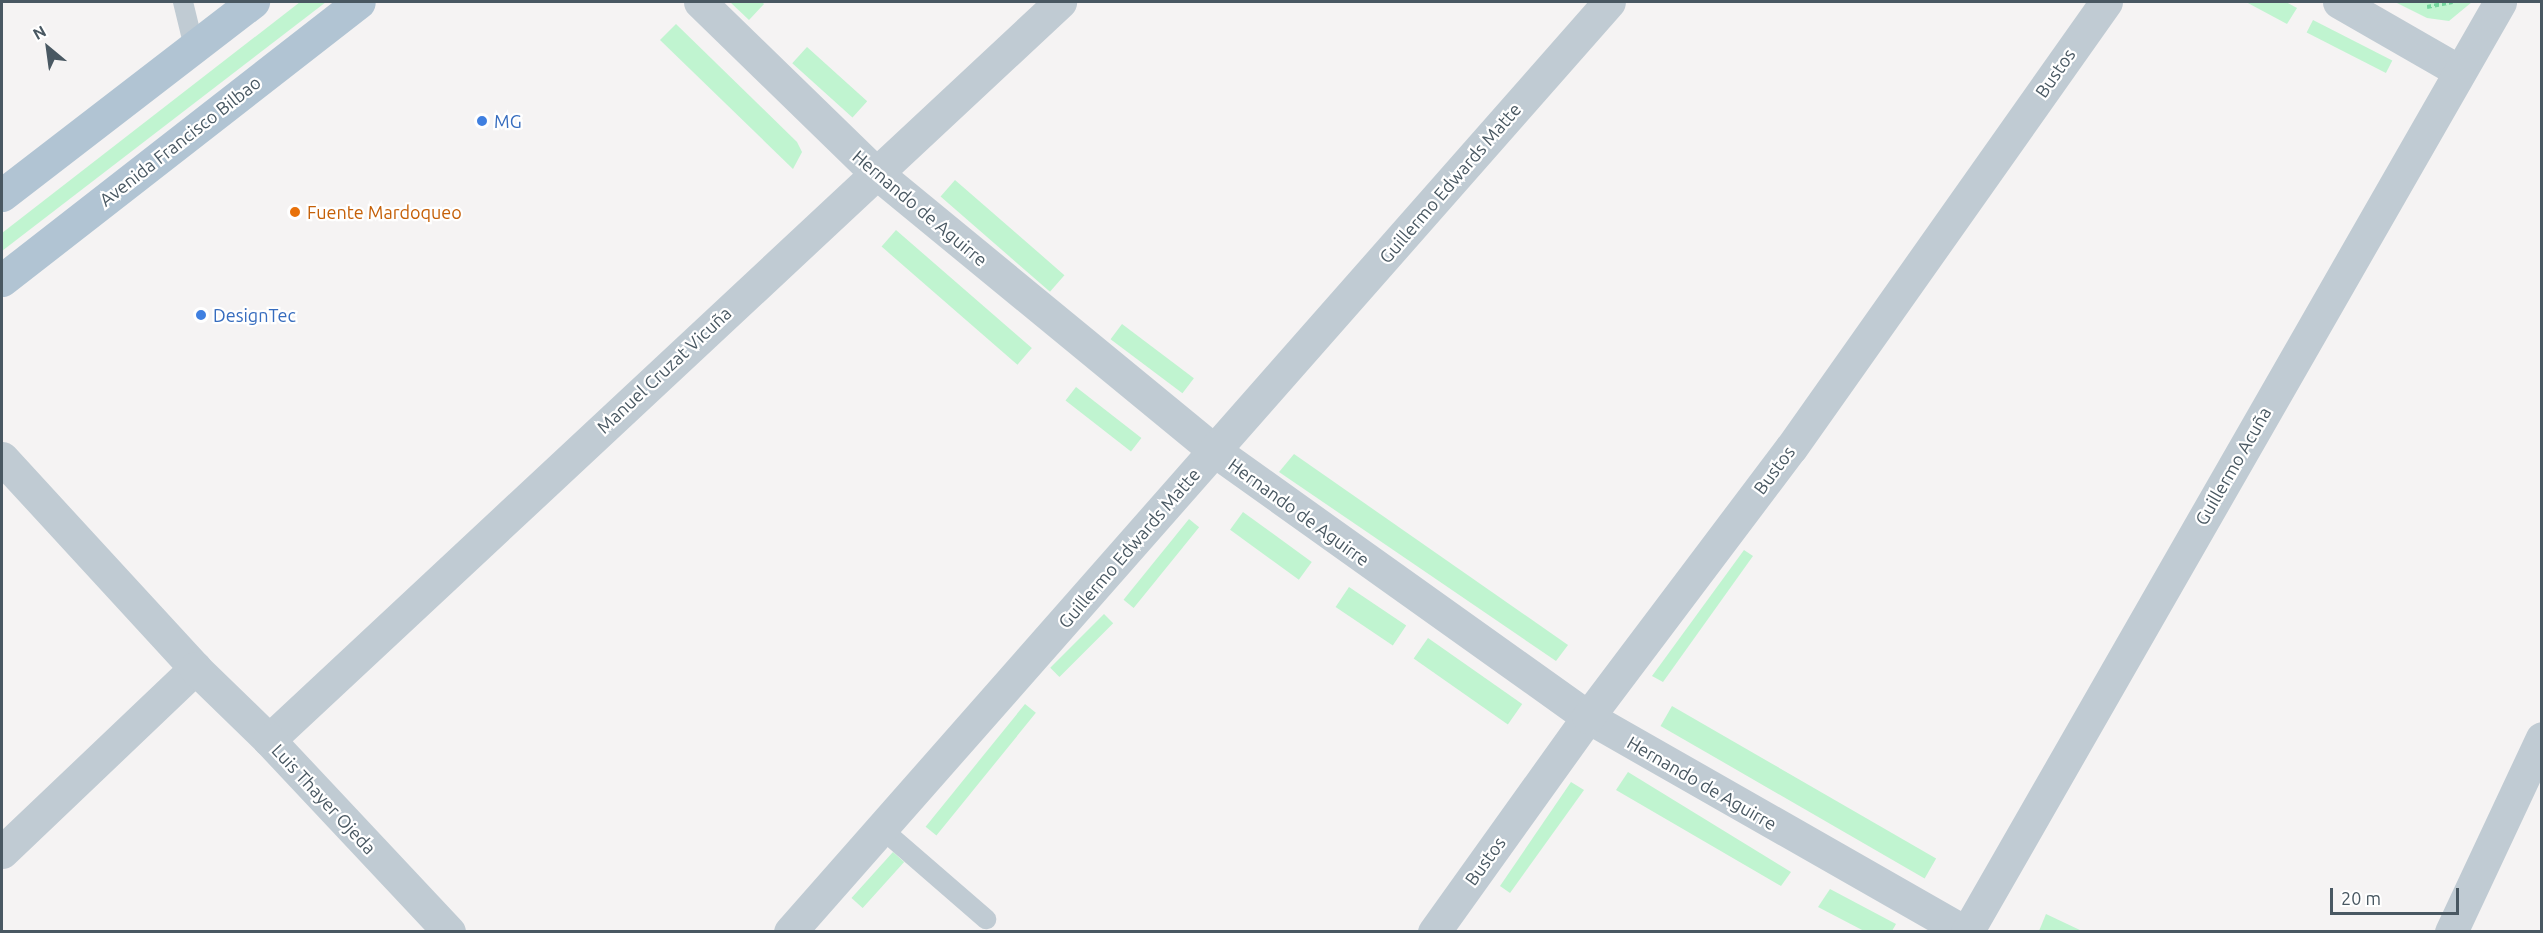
<!DOCTYPE html>
<html>
<head>
<meta charset="utf-8">
<style>
	body { margin:0 }
	#map { position:relative; width:2543px; height:933px; overflow:hidden; background:#f5f3f3; font-family:Ubuntu,sans-serif }
	div>[style] { position:absolute }
	[style*='--x'] { left:calc(var(--x)*1px); top:calc(var(--y)*1px); width:calc(var(--w)*1px); rotate:calc(var(--a)*1deg) }
	.green>* { inset:0; background:#c0f4d0; transform-origin:0 0 }
	.path>* { height:4px; margin-top:-2px; transform-origin:0; background:repeating-linear-gradient(90deg,#75d59f 0 4.5px,transparent 0 7.5px) }
	.service>* { height:20px; margin:-10px; padding:0 10px; transform-origin:10px; border-radius:10px; background:#c0cbd3 }
	.minor>* { height:33px; margin:-16.5px; padding:0 16.5px; transform-origin:16.5px; border-radius:16.5px; background:#c0cbd3 }
	.tertiary>* { height:33px; margin:-16.5px; padding:0 16.5px; transform-origin:16.5px; border-radius:16.5px; background:#c0cbd3 }
	.primary>* { height:33px; margin:-16.5px; padding:0 16.5px; transform-origin:16.5px; border-radius:16.5px; background:#b1c4d3 }
	.dots>* { width:16px; height:16px; translate:-50% -50%; box-sizing:border-box; border:3px solid #fff; border-radius:50% }
	span { translate:-50% -50%; white-space:nowrap; text-align:center; line-height:1.15; -webkit-text-stroke:4.5px #fff; paint-order:stroke }
	.street-label { font-size:18px; color:#495862 }
	.shop-label { font-size:18px; color:#366cbe }
	.left { translate:0 -50%; text-align:left }
	.food-label { font-size:18px; color:#c56008 }
	.frame { position:absolute; inset:0; border:3px solid #495862; pointer-events:none }
	.north { position:absolute; left:18px; top:18px; width:60px; height:60px; -webkit-text-stroke:4px #fff; paint-order:stroke; rotate:331deg; font-size:16px; font-weight:700; line-height:24px; text-align:center; color:#495862 }
	.north::after { content:''; display:block; margin:auto; width:21px; height:27px; background:#495862; clip-path:polygon(50% 0,100% 100%,50% 72%,0 100%) }
	.scale { position:absolute; left:2330px; top:888px; width:129px; height:27px; box-sizing:border-box; border:3px solid #495862; border-top:0; padding-left:8px; font-size:18px; line-height:21px; white-space:nowrap; color:#495862; -webkit-text-stroke:4px #fff; paint-order:stroke }
</style>
</head>
<body>
<div id="map">
	<div class="green">
		<div style="clip-path:polygon(300px 2px,326px 2px,2px 251px,2px 233px)"></div>
		<div style="clip-path:polygon(730px 2px,762px 2px,764px 4px,749px 20px)"></div>
		<div style="clip-path:polygon(2246px 2px,2286px 2px,2297px 8px,2287px 24px)"></div>
		<div style="clip-path:polygon(2395px 2px,2472px 2px,2449px 21px,2427px 18px)"></div>
		<div style="left:2313px;top:20px;width:89px;height:14px;rotate:27deg"></div>
		<div style="clip-path:polygon(676px 24px,797px 142px,802px 152px,793px 169px,660px 40px)"></div>
		<div style="left:807px;top:47px;width:81px;height:22px;rotate:42deg"></div>
		<div style="left:955px;top:180px;width:145px;height:22px;rotate:41deg"></div>
		<div style="left:896px;top:230px;width:180px;height:22px;rotate:41deg"></div>
		<div style="left:1122px;top:324px;width:90px;height:19px;rotate:37deg"></div>
		<div style="left:1076px;top:387px;width:83px;height:17px;rotate:38deg"></div>
		<div style="clip-path:polygon(1294px 454px,1568px 645px,1556px 661px,1279px 472px)"></div>
		<div style="left:1243px;top:512px;width:85px;height:22px;rotate:36deg"></div>
		<div style="left:1189px;top:519px;width:13px;height:104px;rotate:39deg"></div>
		<div style="clip-path:polygon(1744px 550px,1753px 556px,1663px 682px,1652px 676px)"></div>
		<div style="left:1349px;top:587px;width:69px;height:24px;rotate:34deg"></div>
		<div style="left:1104px;top:614px;width:13px;height:76px;rotate:45deg"></div>
		<div style="left:1428px;top:638px;width:115px;height:25px;rotate:35deg"></div>
		<div style="left:1025px;top:704px;width:14px;height:158px;rotate:39deg"></div>
		<div style="left:1672px;top:706px;width:305px;height:23px;rotate:30deg"></div>
		<div style="clip-path:polygon(1628px 772px,1791px 872px,1781px 886px,1616px 790px)"></div>
		<div style="clip-path:polygon(1571px 782px,1584px 790px,1510px 893px,1500px 886px)"></div>
		<div style="left:893px;top:852px;width:15px;height:62px;rotate:42deg"></div>
		<div style="clip-path:polygon(1830px 889px,1896px 924px,1892px 931px,1864px 931px,1818px 907px)"></div>
		<div style="clip-path:polygon(2046px 914px,2082px 931px,2039px 931px)"></div>
	</div>
	<div class="path">
		<div style="--x:2427;--y:7;--w:26;--a:-11"></div>
	</div>
	<div class="service">
		<div style="--x:183;--y:2;--w:46;--a:76.3"></div>
		<div style="--x:882;--y:829;--w:138;--a:40.9"></div>
	</div>
	<div class="minor">
		<div style="--x:700;--y:2;--w:243;--a:44.2"></div>
		<div style="--x:874;--y:171;--w:441;--a:39.4"></div>
		<div style="--x:1215;--y:451;--w:458;--a:35.5"></div>
		<div style="--x:1588;--y:717;--w:434;--a:29.7"></div>
		<div style="--x:2339;--y:2;--w:138;--a:29.9"></div>
		<div style="--x:269;--y:740;--w:1082;--a:-43.01"></div>
		<div style="--x:2;--y:852;--w:267;--a:-43.6"></div>
		<div style="--x:790;--y:932;--w:1239;--a:-48.63"></div>
		<div style="--x:1434;--y:932;--w:264;--a:-54.4"></div>
		<div style="--x:1588;--y:717;--w:337;--a:-53"></div>
		<div style="--x:1791;--y:448;--w:546;--a:-54.77"></div>
		<div style="--x:1967;--y:932;--w:1072;--a:-60.18"></div>
		<div style="--x:2451;--y:932;--w:214;--a:-64.9"></div>
	</div>
	<div class="tertiary">
		<div style="--x:2;--y:458;--w:285;--a:47.4"></div>
		<div style="--x:195;--y:668;--w:103;--a:44.2"></div>
		<div style="--x:269;--y:740;--w:263;--a:46.8"></div>
	</div>
	<div class="primary">
		<div style="--x:2;--y:195;--w:317;--a:-37.6"></div>
		<div style="--x:2;--y:280;--w:452;--a:-37.9"></div>
	</div>
	<div class="dots">
		<div style="left:482px;top:121px;background:#3f7fe0"></div>
		<div style="left:295px;top:212px;background:#e8710a"></div>
		<div style="left:201px;top:315px;background:#3f7fe0"></div>
	</div>
	<div class="street-label">
		<span style="left:2055px;top:73px;rotate:-55deg">Bustos</span>
		<span style="left:180px;top:141px;rotate:-38deg">Avenida Francisco Bilbao</span>
		<span style="left:1450px;top:183px;rotate:-49deg">Guillermo Edwards Matte</span>
		<span style="left:920px;top:208px;rotate:40deg">Hernando de Aguirre</span>
		<span style="left:664px;top:370px;rotate:-43deg">Manuel Cruzat Vicuña</span>
		<span style="left:2233px;top:466px;rotate:-60deg">Guillermo Acuña</span>
		<span style="left:1774px;top:470px;rotate:-53deg">Bustos</span>
		<span style="left:1299px;top:512px;rotate:36deg">Hernando de Aguirre</span>
		<span style="left:1129px;top:548px;rotate:-49deg">Guillermo Edwards Matte</span>
		<span style="left:1702px;top:783px;rotate:30deg">Hernando de Aguirre</span>
		<span style="left:324px;top:799px;rotate:47deg">Luis Thayer Ojeda</span>
		<span style="left:1485px;top:861px;rotate:-54deg">Bustos</span>
	</div>
	<div class="shop-label">
		<span class="left" style="left:494px;top:121px">MG</span>
		<span class="left" style="left:213px;top:315px">DesignTec</span>
	</div>
	<div class="food-label">
		<span class="left" style="left:307px;top:212px">Fuente Mardoqueo</span>
	</div>
	<div class="frame"></div>
	<div class="north">N</div>
	<div class="scale">20 m</div>
</div>
</body>
</html>
